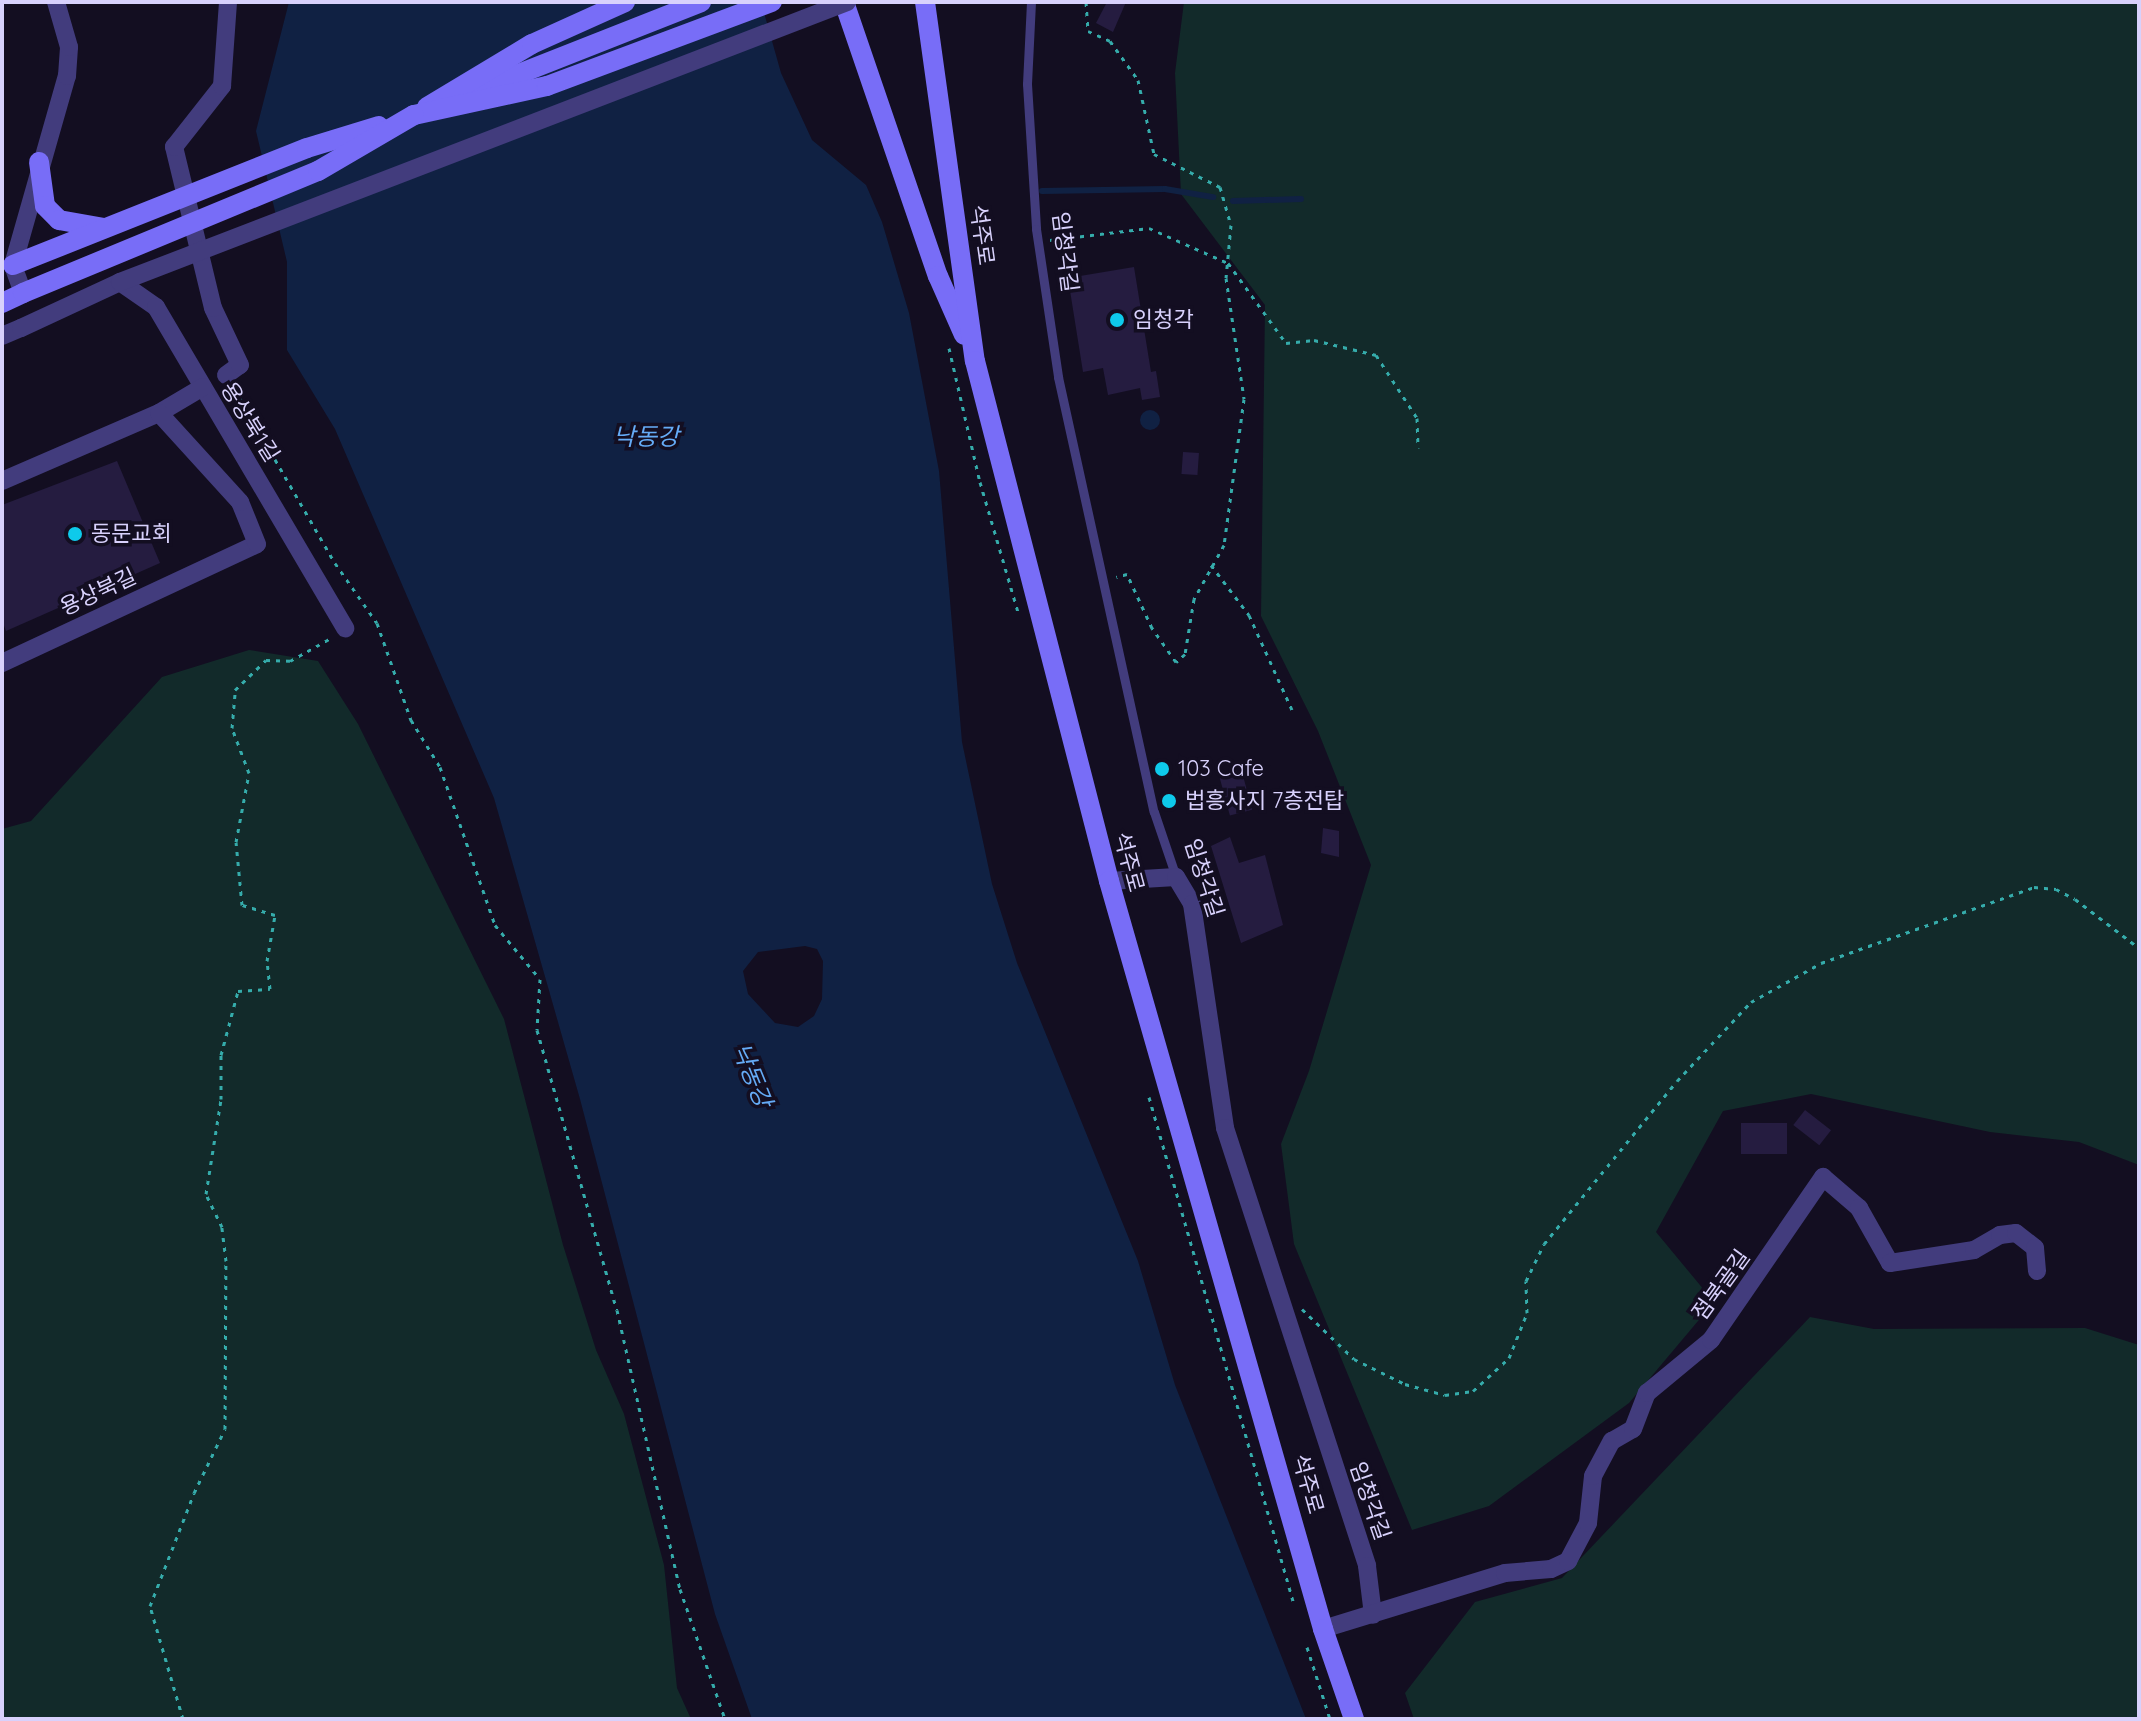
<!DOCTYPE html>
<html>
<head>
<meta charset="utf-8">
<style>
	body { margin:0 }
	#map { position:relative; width:2141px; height:1721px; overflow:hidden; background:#130e21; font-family:Quicksand,"Noto Sans KR",sans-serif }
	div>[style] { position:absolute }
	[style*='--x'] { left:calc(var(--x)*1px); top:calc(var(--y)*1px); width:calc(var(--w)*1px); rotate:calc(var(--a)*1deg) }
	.green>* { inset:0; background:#122a2a }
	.water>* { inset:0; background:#102143 }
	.round { border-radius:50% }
	.stream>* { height:6px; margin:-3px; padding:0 3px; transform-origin:3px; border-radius:3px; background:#102143 }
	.building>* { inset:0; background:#251c40; transform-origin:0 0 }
	.path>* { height:3px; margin-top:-1.5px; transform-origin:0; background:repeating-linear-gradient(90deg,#35acab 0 4px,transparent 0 10px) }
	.lane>* { height:9px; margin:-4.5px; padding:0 4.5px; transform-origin:4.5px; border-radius:4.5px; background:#423c7d }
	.street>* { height:18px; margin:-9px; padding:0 9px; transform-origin:9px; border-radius:9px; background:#423c7d }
	.secondary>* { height:20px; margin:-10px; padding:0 10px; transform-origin:10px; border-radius:10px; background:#786df7 }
	.street-bridge>* { height:18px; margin:-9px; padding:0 9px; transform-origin:9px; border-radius:9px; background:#423c7d }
	.secondary-bridge>* { height:20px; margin:-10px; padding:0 10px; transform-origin:10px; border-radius:10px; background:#786df7 }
	.dots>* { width:22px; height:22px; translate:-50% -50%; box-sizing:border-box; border:4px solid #130e21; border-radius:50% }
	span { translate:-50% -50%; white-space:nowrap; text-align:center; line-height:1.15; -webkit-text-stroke:7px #130e21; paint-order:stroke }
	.street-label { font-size:22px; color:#d8d1fc }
	.poi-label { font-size:22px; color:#d8d1fc }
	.left { translate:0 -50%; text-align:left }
	.water-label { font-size:24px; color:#65abf6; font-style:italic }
	.frame { position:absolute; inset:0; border:4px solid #d8d1fc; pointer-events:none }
</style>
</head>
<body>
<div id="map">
	<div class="green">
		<div style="clip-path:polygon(1184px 2px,2139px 2px,2139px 1165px,2079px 1142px,1990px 1132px,1811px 1094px,1723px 1111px,1656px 1232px,1714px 1302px,1629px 1403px,1489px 1506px,1412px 1530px,1294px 1244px,1281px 1144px,1309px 1071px,1371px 865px,1318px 731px,1261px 616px,1265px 305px,1181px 194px,1175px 73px)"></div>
		<div style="clip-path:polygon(249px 650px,318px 661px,358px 724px,504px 1019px,563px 1245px,596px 1350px,624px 1414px,664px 1565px,677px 1688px,691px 1719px,2px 1719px,2px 829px,31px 821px,162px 677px)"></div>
		<div style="clip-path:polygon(1810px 1317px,1874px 1329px,2085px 1328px,2139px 1345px,2139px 1719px,1414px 1719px,1405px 1693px,1475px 1602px,1562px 1578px)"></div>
	</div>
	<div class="water">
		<div style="clip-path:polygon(evenodd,289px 2px,761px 2px,781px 73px,812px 140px,866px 185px,882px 222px,909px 313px,939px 471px,962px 742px,992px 884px,1017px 963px,1138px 1261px,1175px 1385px,1306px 1719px,752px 1719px,715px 1614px,580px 1099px,494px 798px,335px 429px,287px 350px,287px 262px,256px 131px,289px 2px,805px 946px,817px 949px,823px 961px,822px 999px,814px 1016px,798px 1027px,775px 1023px,748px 994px,743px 971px,758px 952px,805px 946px)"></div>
		<div class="round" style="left:1140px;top:410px;width:20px;height:20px"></div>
	</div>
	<div class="stream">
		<div style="--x:1042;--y:191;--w:123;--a:-0.9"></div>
		<div style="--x:1165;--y:189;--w:49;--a:9.5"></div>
		<div style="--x:1233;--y:201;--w:68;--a:-1.7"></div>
	</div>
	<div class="building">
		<div style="clip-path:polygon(1107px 2px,1126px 2px,1113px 32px,1096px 23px)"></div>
		<div style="clip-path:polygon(1134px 267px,1151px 372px,1156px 371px,1160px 397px,1142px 400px,1140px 388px,1108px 395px,1103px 368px,1083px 372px,1068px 278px)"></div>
		<div style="left:1183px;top:452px;width:16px;height:22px;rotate:4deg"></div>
		<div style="clip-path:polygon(117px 461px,160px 563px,6px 631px,2px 620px,2px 505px)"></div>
		<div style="left:1242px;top:772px;width:39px;height:23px;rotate:75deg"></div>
		<div style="clip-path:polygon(1323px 828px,1339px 831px,1339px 857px,1321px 853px)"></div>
		<div style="clip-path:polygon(1230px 837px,1239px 863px,1265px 855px,1283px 925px,1241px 943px,1211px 846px)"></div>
		<div style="left:1805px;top:1110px;width:33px;height:19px;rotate:38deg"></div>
		<div style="left:1741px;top:1123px;width:46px;height:31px"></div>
	</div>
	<div class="path">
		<div style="--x:1086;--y:2;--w:29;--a:86"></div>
		<div style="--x:1088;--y:31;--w:24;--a:24"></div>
		<div style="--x:1110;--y:41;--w:48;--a:54.3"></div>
		<div style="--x:1138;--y:80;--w:76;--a:77.8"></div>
		<div style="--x:1154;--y:154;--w:74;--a:26.6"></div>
		<div style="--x:1220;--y:187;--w:40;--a:74"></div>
		<div style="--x:1231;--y:225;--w:53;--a:95.4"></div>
		<div style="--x:1226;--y:278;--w:122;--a:81.5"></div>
		<div style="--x:1244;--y:399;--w:147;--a:97.8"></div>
		<div style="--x:1224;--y:545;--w:62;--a:119.1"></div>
		<div style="--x:1194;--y:599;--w:56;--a:99.3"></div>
		<div style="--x:1185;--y:654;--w:12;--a:138"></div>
		<div style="--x:1176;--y:662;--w:42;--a:-125.2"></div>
		<div style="--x:1152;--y:628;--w:60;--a:-114.8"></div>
		<div style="--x:1127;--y:574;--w:11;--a:165"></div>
		<div style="--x:1050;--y:240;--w:100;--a:-6.9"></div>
		<div style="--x:1149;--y:228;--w:86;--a:23.9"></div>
		<div style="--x:1228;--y:263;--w:99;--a:54.1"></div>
		<div style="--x:1286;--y:343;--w:28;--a:-6"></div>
		<div style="--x:1314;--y:340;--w:64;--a:13.6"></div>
		<div style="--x:1376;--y:355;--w:75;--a:56.9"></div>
		<div style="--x:1417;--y:418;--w:30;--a:88"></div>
		<div style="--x:949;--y:348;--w:138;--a:77"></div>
		<div style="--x:980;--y:482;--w:139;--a:73.7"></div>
		<div style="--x:235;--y:390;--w:200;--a:60"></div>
		<div style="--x:335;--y:563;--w:73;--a:55"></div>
		<div style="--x:377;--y:623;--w:103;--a:70.7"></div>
		<div style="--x:411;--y:720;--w:55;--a:58.3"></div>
		<div style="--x:440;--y:767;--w:167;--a:70.8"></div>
		<div style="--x:495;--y:925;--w:70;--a:50.2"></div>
		<div style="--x:540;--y:979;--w:51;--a:93.4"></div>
		<div style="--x:537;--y:1030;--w:291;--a:74.1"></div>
		<div style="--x:617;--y:1310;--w:286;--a:77.3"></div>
		<div style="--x:680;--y:1589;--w:138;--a:70.9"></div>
		<div style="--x:1211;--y:565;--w:63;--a:52.8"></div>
		<div style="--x:1249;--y:615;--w:104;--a:65.6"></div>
		<div style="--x:1149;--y:1097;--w:524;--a:74.05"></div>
		<div style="--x:1302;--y:1309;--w:72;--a:43.9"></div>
		<div style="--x:1354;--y:1359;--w:57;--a:26.1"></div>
		<div style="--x:1405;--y:1384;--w:41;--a:15.4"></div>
		<div style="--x:1445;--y:1395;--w:28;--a:-8"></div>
		<div style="--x:1473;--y:1391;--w:49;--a:-42.5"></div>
		<div style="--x:1509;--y:1358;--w:48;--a:-68.2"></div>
		<div style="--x:1527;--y:1313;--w:32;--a:-92"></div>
		<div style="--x:1526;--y:1281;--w:41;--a:-64.1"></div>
		<div style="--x:1544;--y:1244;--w:210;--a:-50.8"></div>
		<div style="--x:1677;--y:1081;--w:108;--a:-46.9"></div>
		<div style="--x:1751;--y:1002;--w:80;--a:-29.1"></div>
		<div style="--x:1821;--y:963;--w:226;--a:-19.6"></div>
		<div style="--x:2034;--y:887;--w:22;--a:5"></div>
		<div style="--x:2056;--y:889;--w:21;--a:28"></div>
		<div style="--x:2075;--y:899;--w:81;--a:37.4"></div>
		<div style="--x:1307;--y:1647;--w:76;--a:72.3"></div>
		<div style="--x:183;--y:1719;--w:118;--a:-106.3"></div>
		<div style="--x:150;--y:1606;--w:121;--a:-68.7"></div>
		<div style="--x:194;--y:1493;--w:71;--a:-64.2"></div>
		<div style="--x:225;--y:1429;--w:168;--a:-89.7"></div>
		<div style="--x:226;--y:1261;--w:34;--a:-97"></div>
		<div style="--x:222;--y:1227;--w:37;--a:-116"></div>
		<div style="--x:206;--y:1194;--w:96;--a:-81"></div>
		<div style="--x:221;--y:1099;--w:44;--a:-90"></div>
		<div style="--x:221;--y:1055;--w:66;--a:-75.1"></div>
		<div style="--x:238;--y:991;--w:32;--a:-4"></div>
		<div style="--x:270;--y:989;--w:28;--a:-96"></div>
		<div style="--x:267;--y:961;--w:47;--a:-80.1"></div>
		<div style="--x:275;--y:915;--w:34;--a:-163"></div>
		<div style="--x:242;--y:905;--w:63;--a:-95.4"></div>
		<div style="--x:236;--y:842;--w:70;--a:-79.3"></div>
		<div style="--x:249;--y:773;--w:48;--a:-110.7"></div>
		<div style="--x:232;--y:728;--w:38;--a:-85"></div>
		<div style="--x:235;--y:690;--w:43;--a:-44.1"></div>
		<div style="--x:266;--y:660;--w:24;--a:2"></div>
		<div style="--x:290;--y:661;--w:47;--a:-29.3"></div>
	</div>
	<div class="lane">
		<div style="--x:1031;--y:2;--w:82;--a:92.8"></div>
		<div style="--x:1027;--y:84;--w:145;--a:86.4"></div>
		<div style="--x:1036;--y:229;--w:150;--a:81.5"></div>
		<div style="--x:1058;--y:377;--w:445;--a:77.6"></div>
		<div style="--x:1154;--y:812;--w:69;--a:71.3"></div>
	</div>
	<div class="street">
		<div style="--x:120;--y:282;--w:44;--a:34.8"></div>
		<div style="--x:156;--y:307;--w:373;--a:59.5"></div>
		<div style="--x:23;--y:293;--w:30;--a:-110"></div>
		<div style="--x:13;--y:265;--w:197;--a:-74.1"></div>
		<div style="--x:67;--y:76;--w:29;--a:-86"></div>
		<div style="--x:69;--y:47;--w:47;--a:-106.1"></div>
		<div style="--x:2;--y:336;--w:21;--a:-23"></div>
		<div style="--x:226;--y:375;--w:17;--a:-36"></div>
		<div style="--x:240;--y:365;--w:63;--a:-115.3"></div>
		<div style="--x:213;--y:308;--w:166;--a:-103.6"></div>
		<div style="--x:174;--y:147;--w:78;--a:-51.8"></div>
		<div style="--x:222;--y:86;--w:84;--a:-85.9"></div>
		<div style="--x:2;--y:481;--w:171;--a:-23.4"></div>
		<div style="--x:159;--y:413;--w:51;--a:-30.6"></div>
		<div style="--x:2;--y:663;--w:281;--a:-25"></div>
		<div style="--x:257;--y:544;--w:45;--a:-112"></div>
		<div style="--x:240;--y:502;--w:120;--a:-132.3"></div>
		<div style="--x:1109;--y:881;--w:67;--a:-3.4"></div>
		<div style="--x:1176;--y:877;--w:31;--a:59"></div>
		<div style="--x:1192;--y:904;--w:226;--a:81.6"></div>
		<div style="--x:1225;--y:1128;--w:460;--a:72"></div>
		<div style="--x:1367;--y:1566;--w:49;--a:83"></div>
		<div style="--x:1323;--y:1629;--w:190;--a:-17.1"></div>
		<div style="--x:1505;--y:1573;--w:46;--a:-5"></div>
		<div style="--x:1551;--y:1569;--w:19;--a:-25"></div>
		<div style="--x:1568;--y:1561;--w:43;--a:-62.2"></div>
		<div style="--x:1588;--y:1523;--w:47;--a:-83.9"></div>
		<div style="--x:1593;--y:1476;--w:40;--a:-62"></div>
		<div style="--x:1612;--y:1441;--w:24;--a:-30"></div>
		<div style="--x:1633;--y:1429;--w:39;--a:-69"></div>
		<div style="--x:1647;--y:1393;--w:83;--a:-39.6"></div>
		<div style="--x:1711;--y:1340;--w:198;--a:-55.5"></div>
		<div style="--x:1823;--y:1177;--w:48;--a:40.7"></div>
		<div style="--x:1859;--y:1208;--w:63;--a:60.6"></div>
		<div style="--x:1890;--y:1263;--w:85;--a:-8.8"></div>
		<div style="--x:1974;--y:1250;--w:30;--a:-30"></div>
		<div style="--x:2000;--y:1235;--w:16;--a:-7"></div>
		<div style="--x:2016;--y:1233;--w:24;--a:38"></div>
		<div style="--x:2035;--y:1248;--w:23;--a:85"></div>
	</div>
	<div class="secondary">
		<div style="--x:844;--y:2;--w:290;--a:71.1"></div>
		<div style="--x:938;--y:276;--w:64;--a:66.2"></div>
		<div style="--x:925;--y:2;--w:362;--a:82.1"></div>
		<div style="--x:975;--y:361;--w:537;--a:75.55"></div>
		<div style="--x:1109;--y:881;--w:778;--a:74.03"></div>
		<div style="--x:1323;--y:1629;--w:95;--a:71"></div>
		<div style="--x:473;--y:92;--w:245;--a:-21.5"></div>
		<div style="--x:427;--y:107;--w:122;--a:-31"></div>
		<div style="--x:532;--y:44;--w:102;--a:-24.3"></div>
		<div style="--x:414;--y:115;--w:136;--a:-12.3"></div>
		<div style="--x:547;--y:86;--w:240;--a:-20.5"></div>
		<div style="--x:39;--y:162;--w:44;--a:82.2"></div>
		<div style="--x:45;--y:206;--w:20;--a:45"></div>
		<div style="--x:59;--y:220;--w:46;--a:10.1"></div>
		<div style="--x:2;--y:303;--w:23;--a:-25"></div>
	</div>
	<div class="street-bridge">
		<div style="--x:21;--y:328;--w:109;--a:-24.9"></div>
		<div style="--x:120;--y:282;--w:779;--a:-21.06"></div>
	</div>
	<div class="secondary-bridge">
		<div style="--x:13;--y:265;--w:316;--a:-21.7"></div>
		<div style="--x:307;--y:148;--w:75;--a:-17"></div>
		<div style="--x:23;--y:293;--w:319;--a:-22.5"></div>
		<div style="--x:318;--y:171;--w:111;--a:-30.3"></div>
	</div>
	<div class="dots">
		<div style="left:1117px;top:320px;background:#0ecaeb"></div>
		<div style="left:75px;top:534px;background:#0ecaeb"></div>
		<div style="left:1162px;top:769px;background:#0ecaeb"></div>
		<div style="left:1169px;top:801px;background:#0ecaeb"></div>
	</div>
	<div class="street-label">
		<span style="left:982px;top:235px;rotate:82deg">석주로</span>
		<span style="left:1065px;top:252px;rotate:83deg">임청각길</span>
		<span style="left:250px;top:422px;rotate:58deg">용상북1길</span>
		<span style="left:98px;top:592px;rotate:-25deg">용상북길</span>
		<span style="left:1129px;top:862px;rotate:75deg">석주로</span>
		<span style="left:1204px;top:878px;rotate:72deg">임청각길</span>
		<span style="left:1721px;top:1285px;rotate:-54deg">점북골길</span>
		<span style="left:1308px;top:1484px;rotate:74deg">석주로</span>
		<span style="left:1370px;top:1501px;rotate:71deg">임청각길</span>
	</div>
	<div class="poi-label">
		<span class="left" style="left:1133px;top:320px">임청각</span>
		<span class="left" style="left:91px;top:534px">동문교회</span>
		<span class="left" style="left:1178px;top:769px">103 Cafe</span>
		<span class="left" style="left:1185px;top:801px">법흥사지 7층전탑</span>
	</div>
	<div class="water-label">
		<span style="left:646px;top:437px">낙동강</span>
		<span style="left:752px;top:1075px;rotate:68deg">낙동강</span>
	</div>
	<div class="frame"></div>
</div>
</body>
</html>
